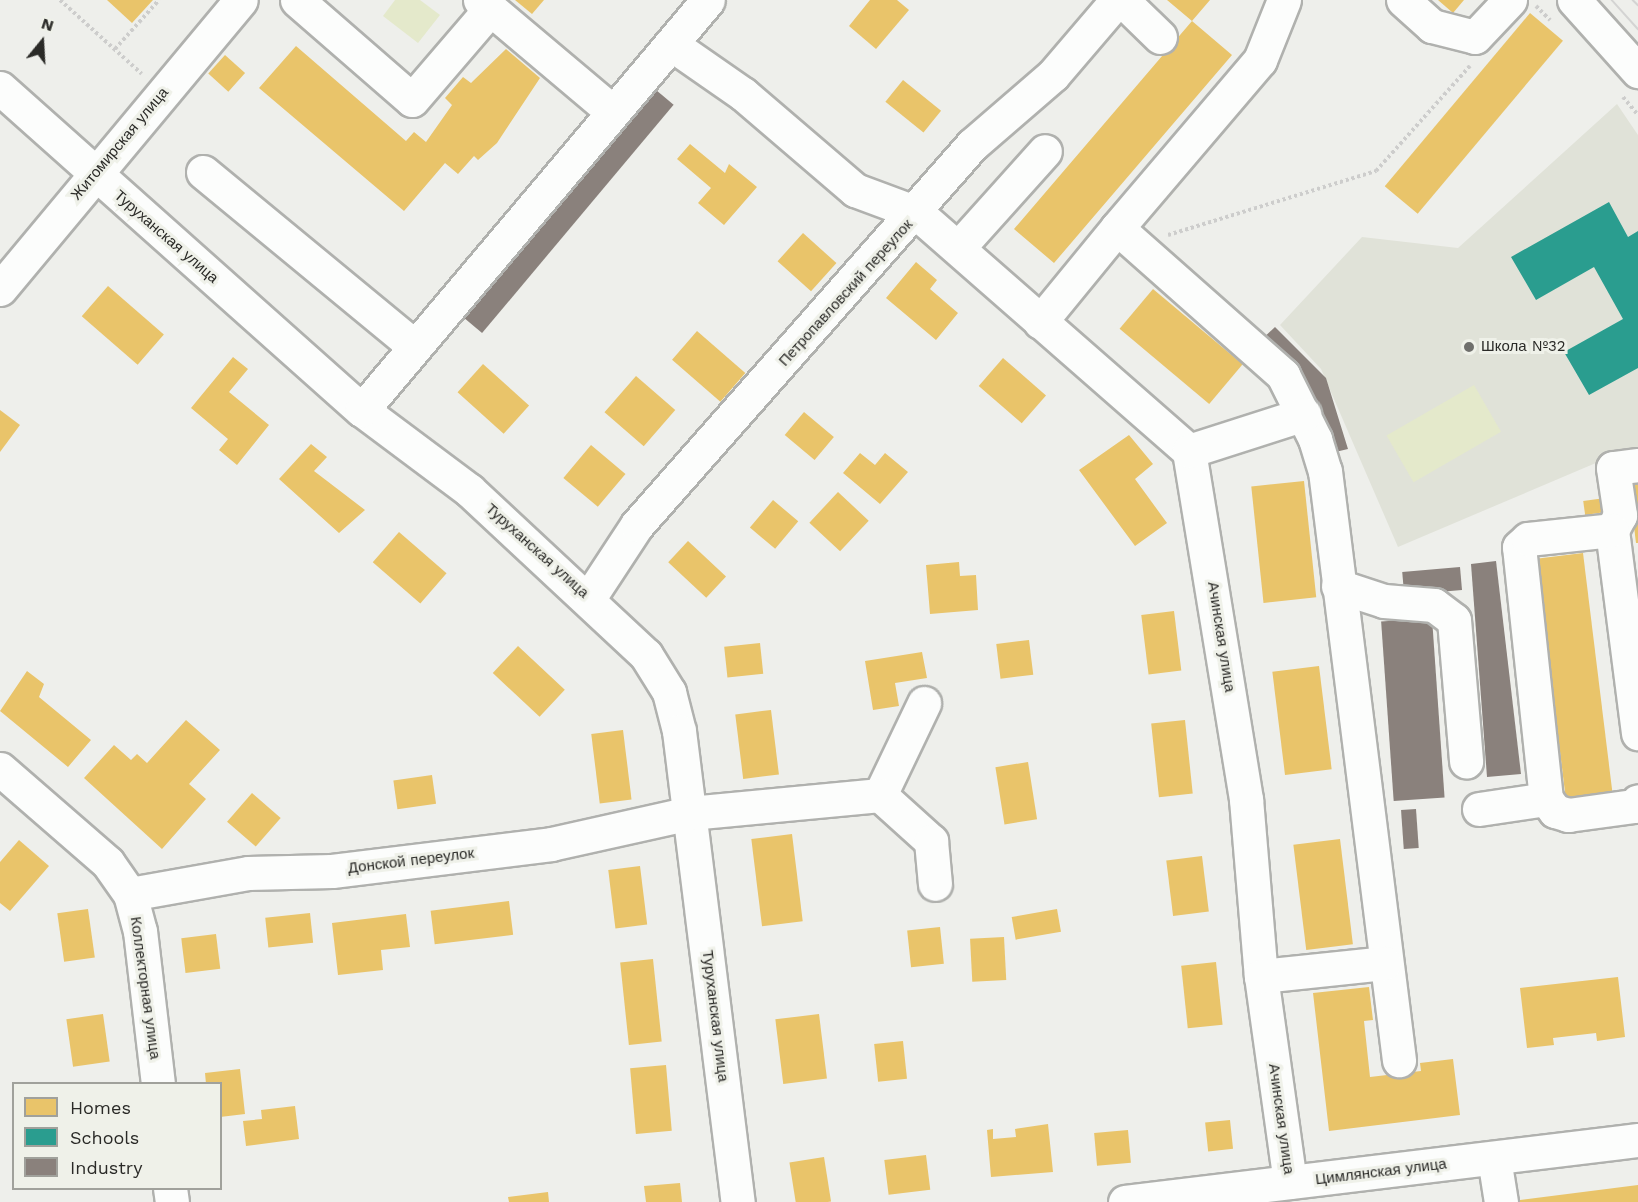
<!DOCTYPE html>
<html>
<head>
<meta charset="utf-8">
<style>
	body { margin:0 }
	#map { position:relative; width:1638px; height:1202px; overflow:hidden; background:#eeefeb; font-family:"Work Sans",sans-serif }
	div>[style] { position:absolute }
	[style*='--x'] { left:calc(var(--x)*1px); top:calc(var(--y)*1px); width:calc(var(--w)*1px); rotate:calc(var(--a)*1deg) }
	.built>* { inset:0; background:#e0e2d8 }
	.green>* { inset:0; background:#e4e9cb; transform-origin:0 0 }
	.homes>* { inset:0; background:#e9c46a; transform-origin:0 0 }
	.schools>* { inset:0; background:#2a9d8f }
	.industry>* { inset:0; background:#8a817c; transform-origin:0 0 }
	.path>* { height:4px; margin-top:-2px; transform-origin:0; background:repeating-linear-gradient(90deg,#cdcdcc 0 3px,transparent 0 6px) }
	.roads { filter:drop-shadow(2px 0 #b0b1ae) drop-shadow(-2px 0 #b0b1ae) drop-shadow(0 2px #b0b1ae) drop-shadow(0 -2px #b0b1ae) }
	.minor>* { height:33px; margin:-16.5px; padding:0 16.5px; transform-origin:16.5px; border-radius:16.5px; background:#fcfdfc }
	.major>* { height:33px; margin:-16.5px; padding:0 16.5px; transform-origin:16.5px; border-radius:16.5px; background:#fcfdfc }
	.tram>* { height:1.5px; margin:-0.75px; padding:0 0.75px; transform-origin:0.75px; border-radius:0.75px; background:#d4d4d3 }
	.dots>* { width:16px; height:16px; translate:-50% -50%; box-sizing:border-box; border:3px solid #eff1e9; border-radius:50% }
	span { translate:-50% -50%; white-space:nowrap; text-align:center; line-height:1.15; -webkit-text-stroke:6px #eff1e9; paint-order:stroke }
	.street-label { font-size:15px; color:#2a2a27 }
	.poi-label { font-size:15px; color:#2a2a27 }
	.left { translate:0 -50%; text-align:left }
	.legend { position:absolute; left:12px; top:1082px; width:210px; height:108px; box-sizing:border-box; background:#eff1e9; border:2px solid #a0a19b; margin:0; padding:8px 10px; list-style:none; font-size:18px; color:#2a2a27 }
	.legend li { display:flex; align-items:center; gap:12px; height:30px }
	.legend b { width:30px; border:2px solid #a0a19b }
	.north { position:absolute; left:12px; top:12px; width:60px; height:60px; -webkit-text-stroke:4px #eff1e9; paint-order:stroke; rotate:18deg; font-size:16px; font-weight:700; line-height:24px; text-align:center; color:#2a2a27 }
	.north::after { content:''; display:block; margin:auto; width:21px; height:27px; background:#2a2a27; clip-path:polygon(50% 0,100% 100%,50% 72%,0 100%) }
</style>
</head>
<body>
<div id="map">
	<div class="built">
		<div style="clip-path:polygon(1617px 104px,1638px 135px,1638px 453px,1610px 457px,1398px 547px,1321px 369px,1280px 325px,1362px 237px,1458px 248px)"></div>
	</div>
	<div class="green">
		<div style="clip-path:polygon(395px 0,420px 0,440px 15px,418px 43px,383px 16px)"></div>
		<div style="left:1474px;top:385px;width:54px;height:101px;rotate:60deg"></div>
	</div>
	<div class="homes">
		<div style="clip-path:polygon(107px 0,153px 0,132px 23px)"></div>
		<div style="clip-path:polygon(515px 0,544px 0,532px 14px)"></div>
		<div style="clip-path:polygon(870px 0,897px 0,909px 10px,876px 49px,849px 26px)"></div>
		<div style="clip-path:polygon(1167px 0,1210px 0,1192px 21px,1232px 55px,1054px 263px,1014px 229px,1192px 21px)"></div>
		<div style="clip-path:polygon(1438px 0,1464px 0,1453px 13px)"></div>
		<div style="left:1530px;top:13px;width:43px;height:226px;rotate:40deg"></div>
		<div style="clip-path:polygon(296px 46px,406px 141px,414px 132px,426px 142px,452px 105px,445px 98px,463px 77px,471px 83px,506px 49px,540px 78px,497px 143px,478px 160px,474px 156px,458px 174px,445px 163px,404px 211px,259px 88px)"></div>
		<div style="left:225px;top:55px;width:27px;height:25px;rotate:42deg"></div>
		<div style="left:903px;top:80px;width:49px;height:28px;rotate:39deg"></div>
		<div style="clip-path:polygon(690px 144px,725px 173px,729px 164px,757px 187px,724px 225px,698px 203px,711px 188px,677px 159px)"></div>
		<div style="left:803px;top:233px;width:45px;height:38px;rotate:42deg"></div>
		<div style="clip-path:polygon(916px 262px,937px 280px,930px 289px,958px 313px,936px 340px,886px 298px)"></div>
		<div style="left:108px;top:286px;width:74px;height:40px;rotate:41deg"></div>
		<div style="left:1153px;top:289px;width:117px;height:52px;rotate:40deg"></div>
		<div style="left:697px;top:331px;width:64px;height:38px;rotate:41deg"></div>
		<div style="clip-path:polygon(233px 357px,248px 369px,229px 392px,269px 425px,237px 465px,219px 450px,228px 439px,191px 408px)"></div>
		<div style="left:1003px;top:358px;width:57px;height:37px;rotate:41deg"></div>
		<div style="left:483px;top:364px;width:62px;height:38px;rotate:42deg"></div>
		<div style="left:636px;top:376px;width:52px;height:48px;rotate:41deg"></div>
		<div style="clip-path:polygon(0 410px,20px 425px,0 452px)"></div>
		<div style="left:804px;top:412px;width:39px;height:30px;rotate:40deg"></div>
		<div style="clip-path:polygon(1129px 435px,1153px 464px,1135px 479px,1167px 523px,1135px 546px,1079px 470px)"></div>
		<div style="clip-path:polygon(311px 444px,327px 457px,314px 471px,365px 510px,339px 533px,279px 479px)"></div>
		<div style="left:591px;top:445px;width:45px;height:43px;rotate:40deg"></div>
		<div style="clip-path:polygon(860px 453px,875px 465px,885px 453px,908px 472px,880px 504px,843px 473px)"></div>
		<div style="left:1304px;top:481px;width:117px;height:53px;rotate:84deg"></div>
		<div style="clip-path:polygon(1638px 484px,1638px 543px,1636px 543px,1629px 485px)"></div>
		<div style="left:838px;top:492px;width:42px;height:42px;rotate:43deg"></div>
		<div style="left:1605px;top:498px;width:14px;height:22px;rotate:82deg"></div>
		<div style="left:773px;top:500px;width:33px;height:36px;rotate:40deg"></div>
		<div style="left:399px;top:532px;width:63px;height:40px;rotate:41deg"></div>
		<div style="left:688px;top:541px;width:52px;height:29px;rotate:43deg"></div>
		<div style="left:1583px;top:553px;width:243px;height:47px;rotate:83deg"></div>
		<div style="clip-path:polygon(959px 562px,960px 576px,976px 575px,978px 610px,930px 614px,926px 565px)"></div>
		<div style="left:1174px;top:611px;width:60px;height:33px;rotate:83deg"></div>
		<div style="left:1029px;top:640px;width:35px;height:33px;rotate:83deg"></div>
		<div style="left:760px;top:643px;width:31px;height:36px;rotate:84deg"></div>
		<div style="left:518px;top:646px;width:64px;height:37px;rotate:43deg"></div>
		<div style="clip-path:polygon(922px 652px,927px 678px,895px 683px,899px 706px,873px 710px,865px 661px)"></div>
		<div style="left:1319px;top:666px;width:104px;height:47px;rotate:83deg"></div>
		<div style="clip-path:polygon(27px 671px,44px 684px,39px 697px,91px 740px,68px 767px,0 711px)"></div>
		<div style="left:771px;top:710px;width:65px;height:36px;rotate:83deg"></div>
		<div style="clip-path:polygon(186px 720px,220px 750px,189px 784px,206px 799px,162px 849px,84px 778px,114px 745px,131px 760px,137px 754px,147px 763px)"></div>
		<div style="left:1185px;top:720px;width:74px;height:34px;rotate:84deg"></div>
		<div style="left:623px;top:730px;width:70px;height:32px;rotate:83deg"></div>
		<div style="left:1028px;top:762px;width:58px;height:33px;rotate:81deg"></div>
		<div style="left:432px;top:775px;width:29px;height:39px;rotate:82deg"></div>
		<div style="left:252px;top:793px;width:38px;height:38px;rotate:41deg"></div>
		<div style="left:792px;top:834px;width:88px;height:41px;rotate:83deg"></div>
		<div style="left:1340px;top:839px;width:106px;height:47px;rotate:83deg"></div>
		<div style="clip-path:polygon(19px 840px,49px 866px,10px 911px,0 903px,0 862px)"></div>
		<div style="left:1202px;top:856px;width:56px;height:36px;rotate:83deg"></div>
		<div style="left:640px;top:866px;width:59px;height:32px;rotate:83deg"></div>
		<div style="left:509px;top:901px;width:34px;height:79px;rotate:83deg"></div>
		<div style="left:88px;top:909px;width:49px;height:31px;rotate:82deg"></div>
		<div style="left:1057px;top:909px;width:23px;height:46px;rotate:80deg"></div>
		<div style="left:310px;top:913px;width:30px;height:45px;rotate:84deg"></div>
		<div style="clip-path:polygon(406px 914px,410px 947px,381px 950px,383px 970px,338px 975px,332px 923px)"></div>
		<div style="left:940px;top:927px;width:37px;height:33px;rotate:84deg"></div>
		<div style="left:216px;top:934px;width:35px;height:35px;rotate:83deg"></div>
		<div style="left:1004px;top:937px;width:43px;height:34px;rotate:87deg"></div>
		<div style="left:653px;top:959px;width:83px;height:33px;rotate:84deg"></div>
		<div style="left:1216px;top:962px;width:63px;height:35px;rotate:84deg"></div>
		<div style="clip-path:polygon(1618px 977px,1625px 1037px,1597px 1041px,1596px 1033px,1553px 1038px,1554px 1045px,1527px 1048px,1520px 988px)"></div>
		<div style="clip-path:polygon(1369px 987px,1373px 1020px,1364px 1021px,1370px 1077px,1421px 1071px,1420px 1063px,1453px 1059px,1460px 1115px,1329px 1131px,1313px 993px)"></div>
		<div style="left:103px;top:1014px;width:48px;height:37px;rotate:82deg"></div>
		<div style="left:819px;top:1014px;width:65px;height:44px;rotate:83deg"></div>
		<div style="left:903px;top:1041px;width:38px;height:29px;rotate:84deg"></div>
		<div style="left:666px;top:1065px;width:66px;height:36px;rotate:85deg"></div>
		<div style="clip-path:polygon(240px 1069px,245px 1114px,220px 1117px,220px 1084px,206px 1084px,205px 1073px)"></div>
		<div style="clip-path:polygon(295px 1106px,299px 1139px,246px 1146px,243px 1121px,262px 1119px,261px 1110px)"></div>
		<div style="left:1230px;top:1120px;width:29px;height:25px;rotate:84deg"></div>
		<div style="clip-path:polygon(1048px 1124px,1053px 1172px,991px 1177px,987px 1130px,993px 1129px,993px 1139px,1016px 1137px,1015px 1129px)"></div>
		<div style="left:1128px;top:1130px;width:33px;height:34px;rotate:85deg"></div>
		<div style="left:926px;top:1155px;width:35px;height:42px;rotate:83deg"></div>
		<div style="left:824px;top:1157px;width:45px;height:35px;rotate:81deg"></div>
		<div style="clip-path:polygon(680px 1183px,682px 1202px,646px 1202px,644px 1186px)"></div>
		<div style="clip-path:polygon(1638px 1185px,1638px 1202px,1512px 1202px,1512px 1201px)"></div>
		<div style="clip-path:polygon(548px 1192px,549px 1202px,509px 1202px,508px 1197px)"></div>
	</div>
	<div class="schools">
		<div style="clip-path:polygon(1609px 202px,1628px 237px,1638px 231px,1638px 368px,1589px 395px,1564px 352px,1623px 319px,1594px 267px,1536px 300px,1511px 257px)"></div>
	</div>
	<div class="industry">
		<div style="left:656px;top:90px;width:23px;height:298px;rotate:40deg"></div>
		<div style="clip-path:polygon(1275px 327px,1326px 378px,1348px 449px,1331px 453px,1308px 385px,1259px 342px)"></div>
		<div style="clip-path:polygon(1496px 561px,1521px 774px,1487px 777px,1471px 564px)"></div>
		<div style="left:1460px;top:567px;width:23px;height:58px;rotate:85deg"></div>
		<div style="left:1432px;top:618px;width:180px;height:51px;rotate:86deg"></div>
		<div style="left:1416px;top:809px;width:39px;height:15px;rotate:86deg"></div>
	</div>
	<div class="path">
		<div style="--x:60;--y:0;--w:110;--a:42.1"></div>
		<div style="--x:1536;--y:6;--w:20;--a:45"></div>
		<div style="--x:115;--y:49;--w:66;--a:-48.1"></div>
		<div style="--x:1623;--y:97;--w:23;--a:50"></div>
		<div style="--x:1168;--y:235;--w:218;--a:-17.1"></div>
		<div style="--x:1376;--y:171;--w:141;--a:-48.2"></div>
	</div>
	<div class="roads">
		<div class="minor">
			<div style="--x:297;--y:0;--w:152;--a:41"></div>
			<div style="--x:412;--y:100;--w:120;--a:-49.4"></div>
			<div style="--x:480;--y:0;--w:172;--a:40.1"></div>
			<div style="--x:1122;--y:0;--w:53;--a:44.2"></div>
			<div style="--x:1284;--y:0;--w:65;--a:111.8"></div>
			<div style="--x:1260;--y:60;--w:221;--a:130.4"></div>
			<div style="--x:1117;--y:228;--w:222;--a:41.5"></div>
			<div style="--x:1283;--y:375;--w:72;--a:63.4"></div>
			<div style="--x:1315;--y:439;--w:34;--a:73"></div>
			<div style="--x:1325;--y:471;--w:594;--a:82.84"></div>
			<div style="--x:1403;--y:0;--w:39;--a:42"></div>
			<div style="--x:1432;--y:26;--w:44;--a:14.3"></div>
			<div style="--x:1475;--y:37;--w:51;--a:-46.6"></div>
			<div style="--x:671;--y:44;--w:88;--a:34.8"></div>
			<div style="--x:743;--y:94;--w:148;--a:40.6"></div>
			<div style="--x:855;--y:190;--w:66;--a:20.4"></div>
			<div style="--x:917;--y:213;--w:361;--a:41.2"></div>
			<div style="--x:1189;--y:451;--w:353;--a:80.7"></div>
			<div style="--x:1246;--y:799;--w:178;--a:85.2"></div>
			<div style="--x:1261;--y:976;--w:208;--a:82"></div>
			<div style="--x:0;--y:88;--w:484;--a:41.7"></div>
			<div style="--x:362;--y:410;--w:134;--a:36.8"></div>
			<div style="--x:469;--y:490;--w:242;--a:43"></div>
			<div style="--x:646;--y:655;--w:44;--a:58.1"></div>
			<div style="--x:669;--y:692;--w:40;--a:75.6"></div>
			<div style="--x:679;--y:731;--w:475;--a:82.9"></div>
			<div style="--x:203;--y:172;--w:275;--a:39.5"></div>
			<div style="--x:958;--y:248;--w:130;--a:-48.1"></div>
			<div style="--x:0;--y:289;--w:376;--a:-50.2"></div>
			<div style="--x:1040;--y:322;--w:122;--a:-50.7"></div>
			<div style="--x:362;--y:410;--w:536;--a:-49.84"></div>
			<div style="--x:1189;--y:451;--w:121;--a:-17.8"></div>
			<div style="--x:1638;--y:465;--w:25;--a:173"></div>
			<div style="--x:1613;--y:468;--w:48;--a:81.5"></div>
			<div style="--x:1620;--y:515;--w:17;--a:118"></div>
			<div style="--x:1612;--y:530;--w:205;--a:82.7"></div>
			<div style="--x:1338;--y:586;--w:48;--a:18.1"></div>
			<div style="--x:1384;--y:601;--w:50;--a:4.6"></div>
			<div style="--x:1434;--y:605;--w:25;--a:37"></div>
			<div style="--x:1454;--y:620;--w:142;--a:85.1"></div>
			<div style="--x:589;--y:598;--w:87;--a:-56.7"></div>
			<div style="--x:637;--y:525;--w:507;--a:-48.6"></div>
			<div style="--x:972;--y:145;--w:107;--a:-40.8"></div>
			<div style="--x:1053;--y:75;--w:99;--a:-49.5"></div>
			<div style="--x:0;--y:769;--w:143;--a:41"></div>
			<div style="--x:108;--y:863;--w:38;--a:55"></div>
			<div style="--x:130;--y:894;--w:38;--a:75"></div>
			<div style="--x:140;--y:931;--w:154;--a:83.3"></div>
			<div style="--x:880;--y:795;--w:102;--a:-64.4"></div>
			<div style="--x:1546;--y:799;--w:253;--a:-96.1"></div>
			<div style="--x:1519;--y:547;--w:12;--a:-42"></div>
			<div style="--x:1528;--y:539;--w:84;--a:-6.1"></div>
			<div style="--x:1479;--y:809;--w:68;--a:-8.5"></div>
			<div style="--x:1546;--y:799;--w:15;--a:53"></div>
			<div style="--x:1555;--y:811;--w:14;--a:17"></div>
			<div style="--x:1568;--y:815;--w:67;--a:-7.8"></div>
			<div style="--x:1634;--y:806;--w:6;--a:-51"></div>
			<div style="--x:130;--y:894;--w:120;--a:-10.1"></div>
			<div style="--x:248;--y:873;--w:84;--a:-1.4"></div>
			<div style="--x:332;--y:871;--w:221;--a:-7"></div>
			<div style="--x:551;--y:844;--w:142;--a:-12.6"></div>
			<div style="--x:690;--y:813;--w:191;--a:-5.4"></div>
			<div style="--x:880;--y:795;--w:69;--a:42"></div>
			<div style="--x:931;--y:841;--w:43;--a:84.7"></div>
			<div style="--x:1261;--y:976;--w:124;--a:-6"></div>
			<div style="--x:1494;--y:1158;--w:45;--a:81"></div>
			<div style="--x:170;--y:1188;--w:14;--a:82"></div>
			<div style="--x:1125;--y:1202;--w:517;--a:-6.89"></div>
		</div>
		<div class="major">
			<div style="--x:1574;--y:0;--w:96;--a:48"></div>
		</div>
	</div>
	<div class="tram">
		<div style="--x:1612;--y:0;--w:39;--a:48"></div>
		<div style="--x:1633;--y:0;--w:7;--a:45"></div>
	</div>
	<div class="dots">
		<div style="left:1469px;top:347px;background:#6f6f6c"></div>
	</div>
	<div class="street-label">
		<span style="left:120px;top:144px;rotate:-50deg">Житомирская улица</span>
		<span style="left:166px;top:237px;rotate:41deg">Туруханская улица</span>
		<span style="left:846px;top:293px;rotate:-48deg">Петропавловский переулок</span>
		<span style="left:537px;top:551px;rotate:42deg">Туруханская улица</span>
		<span style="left:1221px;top:637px;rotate:81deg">Ачинская улица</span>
		<span style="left:411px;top:861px;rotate:-7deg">Донской переулок</span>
		<span style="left:145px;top:988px;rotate:82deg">Коллекторная улица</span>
		<span style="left:715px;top:1016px;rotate:83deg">Туруханская улица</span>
		<span style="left:1281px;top:1119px;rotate:82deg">Ачинская улица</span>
		<span style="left:1381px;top:1172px;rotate:-7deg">Цимлянская улица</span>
	</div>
	<div class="poi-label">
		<span class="left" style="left:1481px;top:347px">Школа №32</span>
	</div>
	<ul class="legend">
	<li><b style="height:16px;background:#e9c46a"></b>Homes</li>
	<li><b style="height:16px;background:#2a9d8f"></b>Schools</li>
	<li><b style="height:16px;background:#8a817c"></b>Industry</li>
	</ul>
	<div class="north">N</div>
</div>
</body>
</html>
